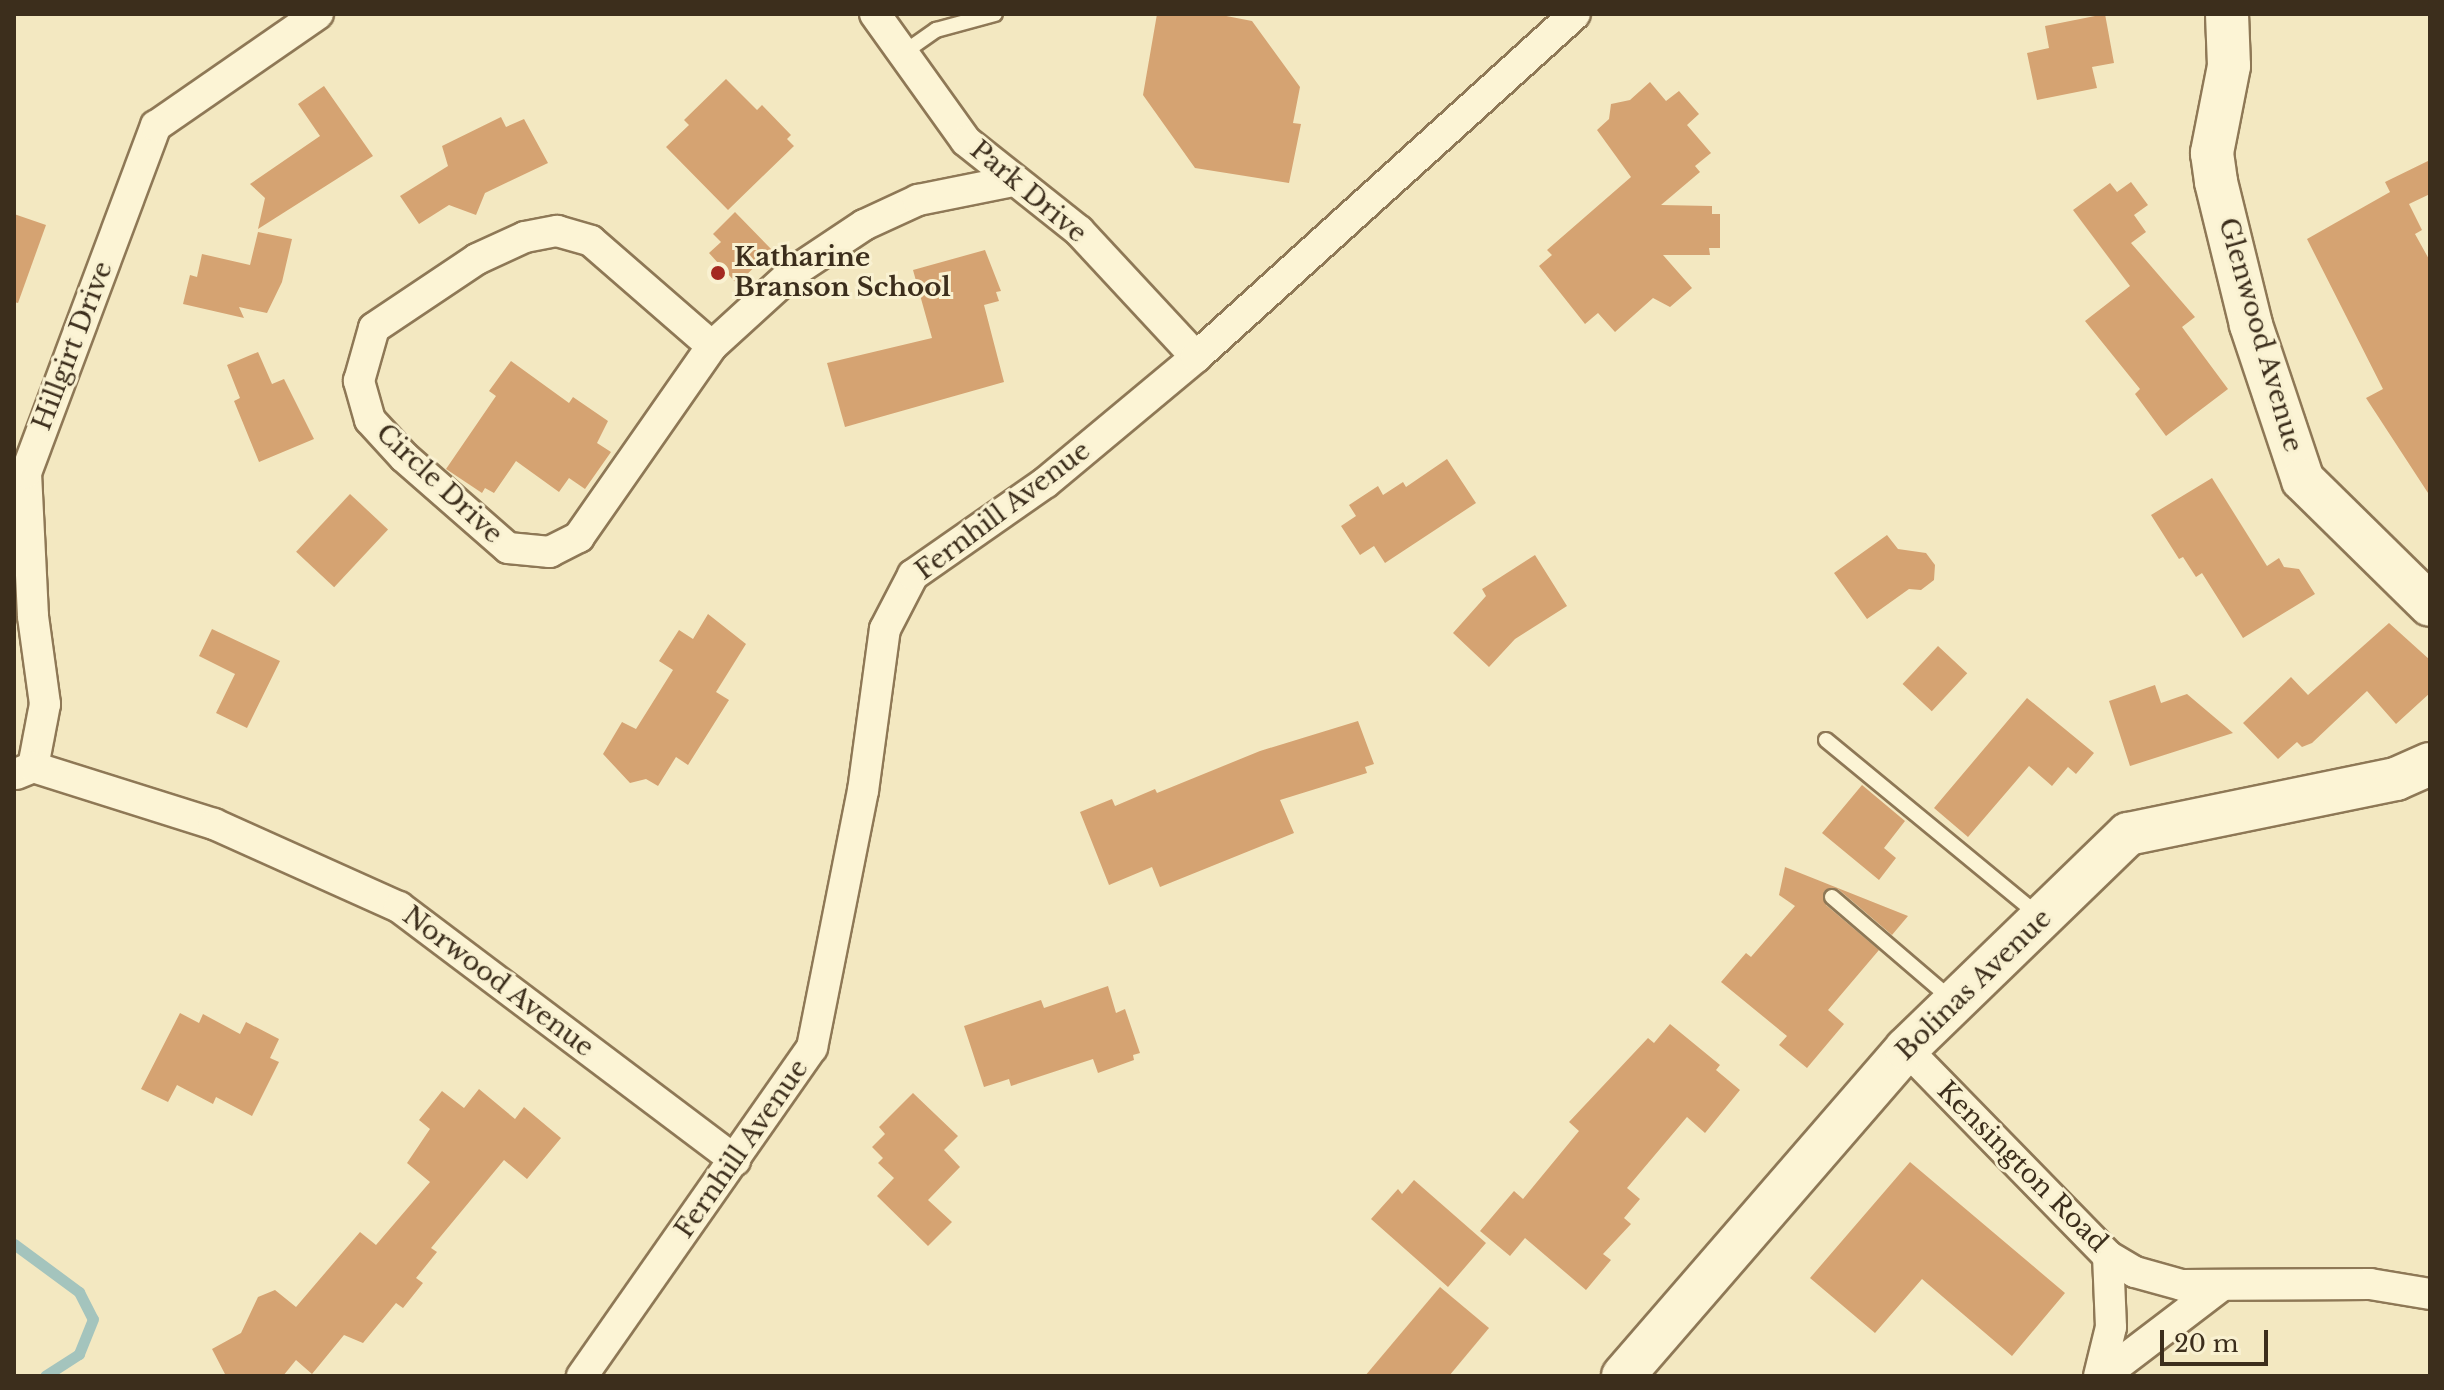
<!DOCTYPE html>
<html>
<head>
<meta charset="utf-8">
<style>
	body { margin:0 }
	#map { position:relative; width:2444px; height:1390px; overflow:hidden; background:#f3e8c1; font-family:"Libre Baskerville",serif }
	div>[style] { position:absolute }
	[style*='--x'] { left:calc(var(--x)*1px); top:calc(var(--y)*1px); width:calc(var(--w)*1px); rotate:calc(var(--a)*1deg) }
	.stream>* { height:11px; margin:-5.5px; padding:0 5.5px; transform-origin:5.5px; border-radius:5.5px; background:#a4c4bd }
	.building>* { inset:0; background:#d5a372; transform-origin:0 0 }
	.roads { filter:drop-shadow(2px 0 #8e7856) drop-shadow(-2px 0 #8e7856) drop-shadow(0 2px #8e7856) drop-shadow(0 -2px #8e7856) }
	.lane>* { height:14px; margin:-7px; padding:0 7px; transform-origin:7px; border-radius:7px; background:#fcf4d5 }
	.street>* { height:30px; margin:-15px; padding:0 15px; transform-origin:15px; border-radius:15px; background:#fcf4d5 }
	.secondary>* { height:42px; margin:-21px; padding:0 21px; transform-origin:21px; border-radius:21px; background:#fcf4d5 }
	.dots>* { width:22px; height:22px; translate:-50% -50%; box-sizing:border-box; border:4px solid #f9f1d1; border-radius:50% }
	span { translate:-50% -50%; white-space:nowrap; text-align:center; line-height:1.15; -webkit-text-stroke:6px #f9f1d1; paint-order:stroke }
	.street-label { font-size:26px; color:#3c2e1c }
	.poi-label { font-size:26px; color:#3c2e1c; font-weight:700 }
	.left { translate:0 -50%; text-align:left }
	.frame { position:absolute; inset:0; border:16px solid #3c2e1c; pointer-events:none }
	.scale { position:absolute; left:2160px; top:1330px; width:108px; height:36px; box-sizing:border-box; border:4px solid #3c2e1c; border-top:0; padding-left:10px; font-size:24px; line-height:28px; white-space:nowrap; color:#3c2e1c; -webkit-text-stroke:6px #f9f1d1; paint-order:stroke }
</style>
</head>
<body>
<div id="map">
	<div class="stream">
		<div style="--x:14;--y:1244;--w:81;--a:36.4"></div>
		<div style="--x:79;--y:1292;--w:30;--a:63"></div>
		<div style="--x:93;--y:1319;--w:38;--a:112"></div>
		<div style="--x:79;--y:1354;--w:40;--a:147.1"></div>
	</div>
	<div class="building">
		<div style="clip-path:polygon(1157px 14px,1216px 14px,1252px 21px,1300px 87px,1293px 123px,1301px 124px,1289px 183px,1195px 168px,1143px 95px)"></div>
		<div style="clip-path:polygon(2105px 14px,2114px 63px,2092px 67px,2097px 88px,2037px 100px,2027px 53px,2049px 48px,2045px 26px)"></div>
		<div style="clip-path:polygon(726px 79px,757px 110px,762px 105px,791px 135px,787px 139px,794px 146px,728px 210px,666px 147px,689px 125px,684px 120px)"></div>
		<div style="clip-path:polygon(1650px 82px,1666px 101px,1679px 91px,1699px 114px,1687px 125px,1711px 153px,1695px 166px,1700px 172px,1661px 205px,1712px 206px,1712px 214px,1720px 214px,1720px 248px,1709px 248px,1710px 255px,1663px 255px,1692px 288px,1670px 307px,1653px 298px,1615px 332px,1598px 313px,1585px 324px,1539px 266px,1552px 255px,1547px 250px,1631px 177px,1597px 130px,1609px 119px,1611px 104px,1630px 100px)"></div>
		<div style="clip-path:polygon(324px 86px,373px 156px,258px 229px,265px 198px,250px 184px,320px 136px,298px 104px)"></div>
		<div style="clip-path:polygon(501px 117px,506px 127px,524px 119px,548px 163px,485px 193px,476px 215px,449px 205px,419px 224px,400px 196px,448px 166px,442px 146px)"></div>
		<div style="clip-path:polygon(2430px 160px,2430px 194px,2409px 204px,2422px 230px,2415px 234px,2430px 261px,2430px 496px,2366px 398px,2383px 389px,2307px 239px,2390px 192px,2385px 182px)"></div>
		<div style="clip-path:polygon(2131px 182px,2148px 205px,2134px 215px,2146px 232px,2131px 243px,2195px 317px,2182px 327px,2228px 389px,2166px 436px,2135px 394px,2140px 389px,2085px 321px,2130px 286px,2073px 210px,2110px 183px,2117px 192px)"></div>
		<div style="clip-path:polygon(735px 212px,772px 250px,737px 284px,709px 253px,721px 242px,713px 234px)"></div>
		<div style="clip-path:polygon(14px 214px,46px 225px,18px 303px,14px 302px)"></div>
		<div style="clip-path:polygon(258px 232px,292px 239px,282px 282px,267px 313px,239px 307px,244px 318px,183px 304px,190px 275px,197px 277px,202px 254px,250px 265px)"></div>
		<div style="clip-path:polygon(985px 250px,1001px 291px,996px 292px,999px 301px,984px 305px,1004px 382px,845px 427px,827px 363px,932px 338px,913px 270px)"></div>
		<div style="clip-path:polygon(258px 352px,272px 384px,284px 379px,314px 439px,259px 462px,234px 401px,240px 398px,227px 365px)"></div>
		<div style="clip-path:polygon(511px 361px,569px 403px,573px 397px,608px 421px,597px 443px,611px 452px,585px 489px,569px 478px,559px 492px,516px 461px,494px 493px,485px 488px,482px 493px,446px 469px,496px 396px,489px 391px)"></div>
		<div style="clip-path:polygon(1447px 459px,1476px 503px,1385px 563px,1374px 546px,1360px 555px,1341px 526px,1356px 516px,1349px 505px,1378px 486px,1383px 495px,1403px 482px,1406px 487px)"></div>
		<div style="clip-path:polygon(2212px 478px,2267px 566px,2279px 558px,2284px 567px,2299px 569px,2315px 594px,2243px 638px,2202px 573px,2196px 577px,2183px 557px,2179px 559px,2151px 515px)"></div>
		<div style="left:350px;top:494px;width:52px;height:79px;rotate:43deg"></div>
		<div style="clip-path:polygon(1887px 535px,1898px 549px,1926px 553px,1935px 565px,1934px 580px,1921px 590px,1909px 589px,1867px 619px,1834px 573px)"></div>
		<div style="clip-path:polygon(1535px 555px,1567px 606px,1515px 639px,1489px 667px,1453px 633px,1486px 596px,1482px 589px)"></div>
		<div style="clip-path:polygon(708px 614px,746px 644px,716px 692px,729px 700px,688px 765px,676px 757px,658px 786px,646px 779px,630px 783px,603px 754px,622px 722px,636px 729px,673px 670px,659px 661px,679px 630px,693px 639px)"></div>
		<div style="clip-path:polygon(2389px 623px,2430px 660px,2430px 693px,2396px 724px,2367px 691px,2312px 743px,2302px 747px,2297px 742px,2278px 759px,2243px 723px,2291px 677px,2308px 695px)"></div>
		<div style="clip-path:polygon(212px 629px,280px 661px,247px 728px,216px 713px,235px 674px,199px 656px)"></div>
		<div style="left:1938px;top:646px;width:40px;height:52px;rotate:43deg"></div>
		<div style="clip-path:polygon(2155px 685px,2161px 703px,2187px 694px,2233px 733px,2130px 766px,2109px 701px)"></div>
		<div style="clip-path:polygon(2027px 698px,2094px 753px,2076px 774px,2068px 767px,2052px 786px,2029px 766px,1968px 837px,1934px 808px)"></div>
		<div style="clip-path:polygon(1358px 721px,1374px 764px,1365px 767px,1367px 773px,1280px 800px,1294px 833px,1160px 887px,1152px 867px,1109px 885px,1080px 812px,1112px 799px,1115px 806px,1155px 789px,1157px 793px,1260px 751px)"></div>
		<div style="clip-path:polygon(1862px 785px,1905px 821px,1884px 848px,1896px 858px,1879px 880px,1822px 833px)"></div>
		<div style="clip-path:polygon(1785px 867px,1908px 916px,1892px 935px,1838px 889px,1824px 891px,1826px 905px,1879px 950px,1828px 1010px,1844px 1024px,1807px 1068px,1779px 1045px,1787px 1036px,1721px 982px,1746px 953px,1751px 957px,1795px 906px,1779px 895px)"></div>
		<div style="clip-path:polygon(1108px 986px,1116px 1013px,1125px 1009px,1140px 1053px,1133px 1055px,1134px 1060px,1098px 1073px,1093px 1059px,1011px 1086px,1009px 1079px,984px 1087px,964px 1026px,1041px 1000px,1044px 1008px)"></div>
		<div style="clip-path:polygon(180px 1013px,199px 1023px,203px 1014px,240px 1034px,246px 1022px,279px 1039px,270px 1058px,279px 1062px,252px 1116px,216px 1097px,213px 1104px,177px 1085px,168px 1102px,141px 1089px)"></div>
		<div style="clip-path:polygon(1670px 1024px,1720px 1065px,1716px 1070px,1740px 1090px,1705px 1133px,1687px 1117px,1627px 1188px,1640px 1199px,1624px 1218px,1631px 1224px,1603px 1254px,1611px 1260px,1586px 1290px,1525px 1238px,1510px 1256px,1480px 1231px,1514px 1191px,1523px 1199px,1579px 1131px,1569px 1122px,1648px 1038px,1654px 1043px)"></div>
		<div style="clip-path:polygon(479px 1089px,515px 1119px,524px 1107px,561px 1138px,527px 1179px,504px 1160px,431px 1248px,437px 1252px,416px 1278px,423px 1283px,403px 1308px,396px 1303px,363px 1343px,344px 1335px,312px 1374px,296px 1360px,283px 1376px,226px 1376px,212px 1349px,241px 1333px,258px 1297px,275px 1290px,296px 1307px,360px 1232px,376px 1245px,430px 1182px,407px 1163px,430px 1129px,419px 1120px,442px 1091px,464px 1108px)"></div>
		<div style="clip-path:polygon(913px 1093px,958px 1136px,944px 1150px,960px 1167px,928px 1200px,952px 1222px,928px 1246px,877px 1196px,894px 1178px,878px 1163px,883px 1158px,872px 1147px,885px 1134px,879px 1127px)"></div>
		<div style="clip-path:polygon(1910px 1162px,2065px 1293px,2012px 1356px,1922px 1279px,1875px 1333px,1810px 1278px)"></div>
		<div style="clip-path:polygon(1414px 1180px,1486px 1243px,1448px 1287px,1371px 1219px,1398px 1189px,1402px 1194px)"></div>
		<div style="clip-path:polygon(1440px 1287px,1489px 1328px,1449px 1376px,1365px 1376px)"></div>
	</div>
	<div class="roads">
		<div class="lane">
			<div style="--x:906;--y:51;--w:37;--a:-35"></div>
			<div style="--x:936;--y:30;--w:61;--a:-15.2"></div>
			<div style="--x:1826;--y:740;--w:275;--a:39.5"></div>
			<div style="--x:1832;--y:897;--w:157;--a:40.6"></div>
		</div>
		<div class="street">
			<div style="--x:875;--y:14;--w:156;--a:54.4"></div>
			<div style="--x:966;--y:141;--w:144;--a:38.5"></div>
			<div style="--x:1079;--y:231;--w:172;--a:47.1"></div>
			<div style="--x:557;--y:231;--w:35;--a:16"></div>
			<div style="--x:591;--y:241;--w:160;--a:41"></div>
			<div style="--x:712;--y:346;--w:233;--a:124.9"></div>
			<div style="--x:579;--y:537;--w:33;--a:153"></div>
			<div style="--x:550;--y:552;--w:42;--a:-174.6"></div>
			<div style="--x:508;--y:548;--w:138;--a:-138.8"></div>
			<div style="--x:404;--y:457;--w:50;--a:-132.6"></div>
			<div style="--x:370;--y:420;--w:41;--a:-105.8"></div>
			<div style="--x:359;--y:381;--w:55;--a:-74.2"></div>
			<div style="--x:374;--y:328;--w:124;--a:-33.8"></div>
			<div style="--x:477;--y:259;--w:53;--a:-24.6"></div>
			<div style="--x:525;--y:237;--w:33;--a:-11"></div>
			<div style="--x:712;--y:346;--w:108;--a:-42.4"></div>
			<div style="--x:792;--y:273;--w:87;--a:-33.7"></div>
			<div style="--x:864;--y:225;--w:60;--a:-24.8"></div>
			<div style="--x:918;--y:200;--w:97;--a:-11.3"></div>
			<div style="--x:33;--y:767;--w:64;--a:-79.2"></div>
			<div style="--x:45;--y:704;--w:89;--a:-97.8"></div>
			<div style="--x:33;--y:616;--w:143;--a:-92.8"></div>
			<div style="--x:26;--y:473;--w:371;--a:-69.5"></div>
			<div style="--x:156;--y:126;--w:197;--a:-34.7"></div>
			<div style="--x:16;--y:774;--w:18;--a:-22"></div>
			<div style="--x:33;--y:767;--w:190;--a:17.5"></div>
			<div style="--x:214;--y:824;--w:203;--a:24.2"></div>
			<div style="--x:399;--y:907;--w:421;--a:37"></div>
			<div style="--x:1906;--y:1049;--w:289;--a:45.7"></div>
			<div style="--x:2108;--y:1256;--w:31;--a:31"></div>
			<div style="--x:2135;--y:1272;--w:49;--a:15.5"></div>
			<div style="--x:2182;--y:1285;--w:188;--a:-0.3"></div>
			<div style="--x:2370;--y:1284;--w:61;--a:9.5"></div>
			<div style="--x:582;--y:1376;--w:401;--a:-55"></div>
			<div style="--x:812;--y:1048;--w:262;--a:-78.8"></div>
			<div style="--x:863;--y:791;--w:163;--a:-82.3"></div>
			<div style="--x:885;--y:629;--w:61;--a:-62.6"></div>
			<div style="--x:913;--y:575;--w:161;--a:-34.9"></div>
			<div style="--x:1045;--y:483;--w:197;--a:-39.8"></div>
			<div style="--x:1196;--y:357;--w:511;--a:-42.15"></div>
			<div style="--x:2099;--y:1376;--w:50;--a:-76.2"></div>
			<div style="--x:2111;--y:1327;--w:71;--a:-92.4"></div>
			<div style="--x:2103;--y:1376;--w:147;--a:-37.3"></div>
		</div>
		<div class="secondary">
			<div style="--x:2227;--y:14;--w:52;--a:87.8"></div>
			<div style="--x:2229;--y:66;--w:89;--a:101.1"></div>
			<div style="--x:2212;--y:153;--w:29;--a:82"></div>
			<div style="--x:2216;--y:182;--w:147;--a:76.2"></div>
			<div style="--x:2251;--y:325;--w:163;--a:71.5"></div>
			<div style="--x:2303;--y:480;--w:178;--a:44.5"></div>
			<div style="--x:1623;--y:1376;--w:432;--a:-49.1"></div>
			<div style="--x:1906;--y:1049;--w:309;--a:-44.1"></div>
			<div style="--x:2128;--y:834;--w:274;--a:-11.6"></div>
			<div style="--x:2396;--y:779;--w:37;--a:-24"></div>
		</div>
	</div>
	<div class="dots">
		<div style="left:718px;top:273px;background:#a42920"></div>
	</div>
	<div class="street-label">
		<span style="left:1028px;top:192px;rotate:40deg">Park Drive</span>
		<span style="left:2260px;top:335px;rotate:74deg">Glenwood Avenue</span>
		<span style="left:73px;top:346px;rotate:-69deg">Hillgirt Drive</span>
		<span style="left:439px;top:484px;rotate:43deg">Circle Drive</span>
		<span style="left:1003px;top:511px;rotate:-37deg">Fernhill Avenue</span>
		<span style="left:498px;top:982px;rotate:37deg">Norwood Avenue</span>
		<span style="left:1974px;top:985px;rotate:-44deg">Bolinas Avenue</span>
		<span style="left:742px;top:1149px;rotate:-55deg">Fernhill Avenue</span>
		<span style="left:2022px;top:1167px;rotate:45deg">Kensington Road</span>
	</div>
	<div class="poi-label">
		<span class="left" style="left:734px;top:273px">Katharine<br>Branson School</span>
	</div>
	<div class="frame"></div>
	<div class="scale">20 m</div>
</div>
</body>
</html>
